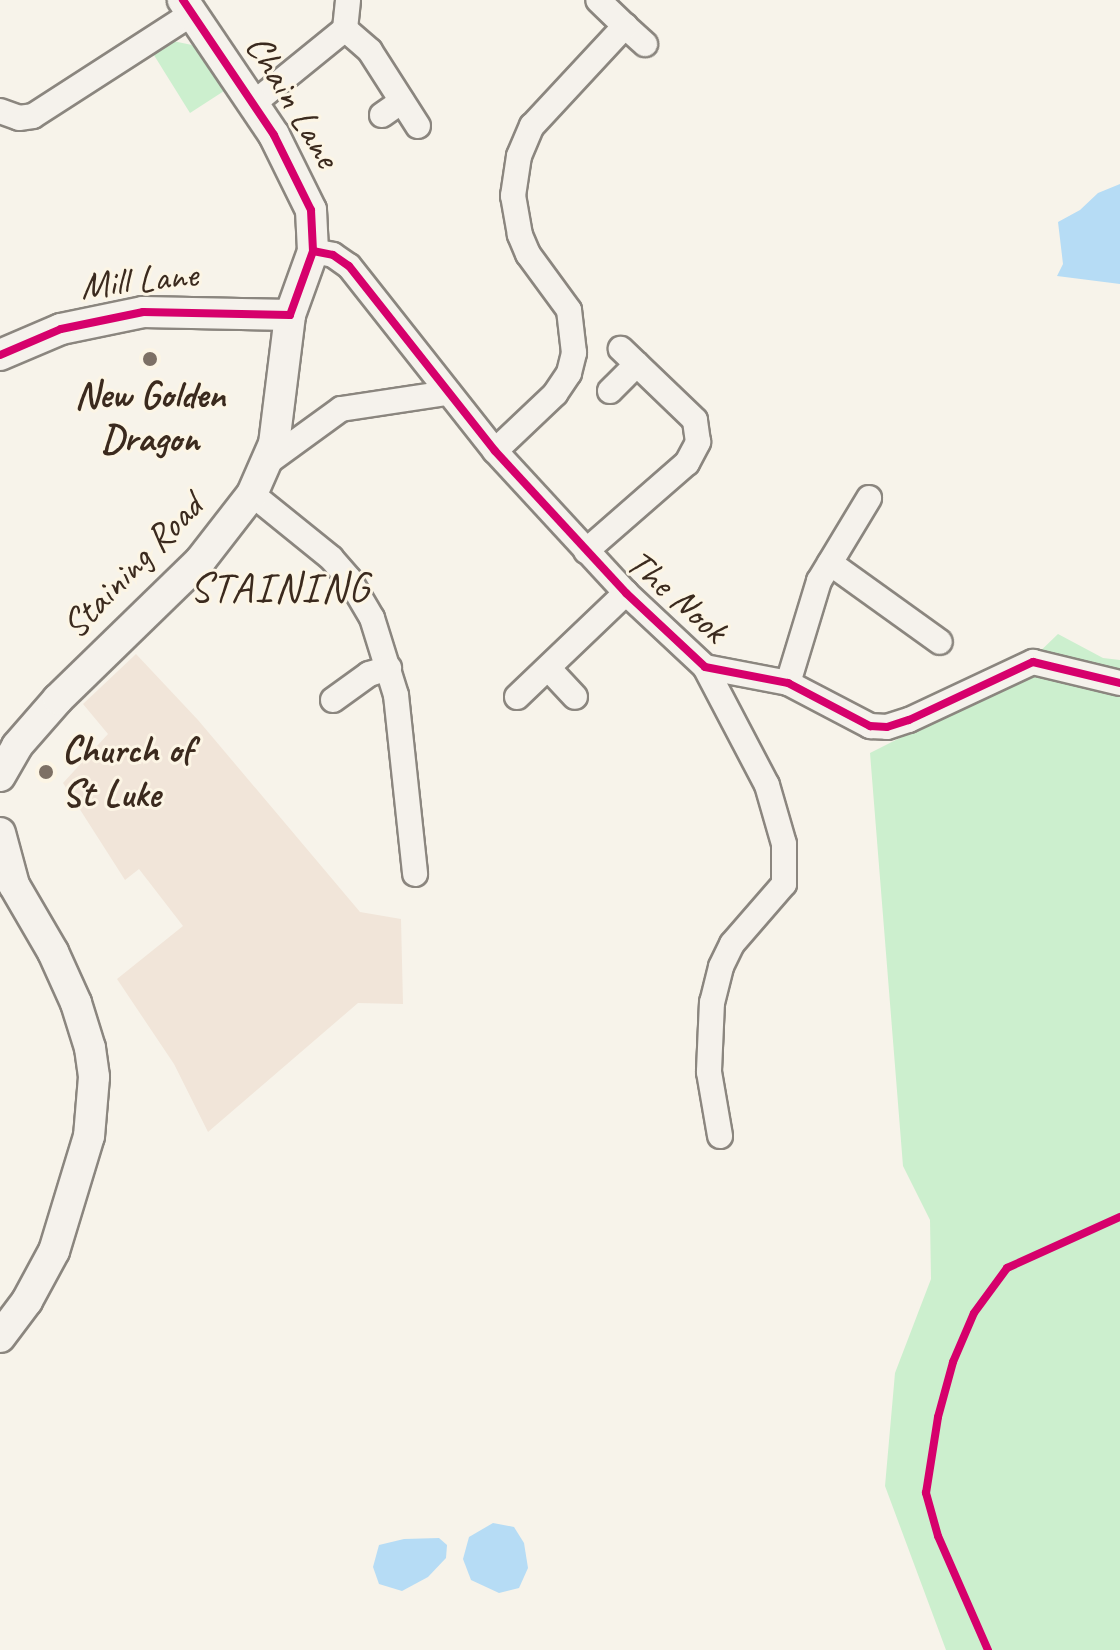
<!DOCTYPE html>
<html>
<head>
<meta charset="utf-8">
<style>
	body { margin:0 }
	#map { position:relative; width:1120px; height:1650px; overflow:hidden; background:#f7f3ea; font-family:Caveat,sans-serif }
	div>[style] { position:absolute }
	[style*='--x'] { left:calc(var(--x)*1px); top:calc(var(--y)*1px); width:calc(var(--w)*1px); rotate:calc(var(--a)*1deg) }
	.built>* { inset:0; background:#f1e5d9 }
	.green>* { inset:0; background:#ccefce }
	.water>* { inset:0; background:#b6dcf5 }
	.roads { filter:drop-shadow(2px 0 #8b867f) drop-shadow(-2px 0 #8b867f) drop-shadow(0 2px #8b867f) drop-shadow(0 -2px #8b867f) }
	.minor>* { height:24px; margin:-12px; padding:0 12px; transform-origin:12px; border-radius:12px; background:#f5f2ec }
	.tertiary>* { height:30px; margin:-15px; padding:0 15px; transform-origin:15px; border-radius:15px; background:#f5f2ec }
	.cycleway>* { height:8px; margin:-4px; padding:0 4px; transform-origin:4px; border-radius:4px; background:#d6006c }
	.dots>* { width:22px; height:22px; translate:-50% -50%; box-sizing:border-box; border:4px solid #fcf5e5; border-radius:50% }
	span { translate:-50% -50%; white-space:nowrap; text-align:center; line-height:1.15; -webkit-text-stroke:6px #fcf5e5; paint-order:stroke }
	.street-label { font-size:38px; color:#3b2a1e }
	.poi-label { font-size:38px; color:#3b2a1e; font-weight:700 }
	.left { translate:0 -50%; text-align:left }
	.quarter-label { font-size:42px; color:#3b2a1e; letter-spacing:2px }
</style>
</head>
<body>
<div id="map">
	<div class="built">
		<div style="clip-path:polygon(136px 654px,198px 720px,360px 912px,401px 919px,403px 1004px,358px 1003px,208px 1132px,174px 1064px,117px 979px,183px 926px,139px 869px,125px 880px,63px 783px,108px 734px,83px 704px)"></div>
	</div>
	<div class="green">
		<div style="clip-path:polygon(173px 41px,192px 45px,201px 53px,224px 91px,190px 113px,152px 52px)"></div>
		<div style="clip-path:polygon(1058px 634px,1103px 658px,1120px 660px,1120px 1650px,946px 1650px,885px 1486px,895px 1373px,931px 1279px,930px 1220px,903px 1166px,870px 753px,1005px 685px)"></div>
	</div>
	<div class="water">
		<div style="clip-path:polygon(1120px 184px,1120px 284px,1057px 276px,1063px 264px,1058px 222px,1080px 210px,1098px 193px)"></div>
		<div style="clip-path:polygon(493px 1523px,514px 1527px,524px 1543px,528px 1568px,519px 1588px,499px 1593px,471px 1580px,463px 1559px,469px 1537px)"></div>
		<div style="clip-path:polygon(439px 1538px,447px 1545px,446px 1558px,428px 1577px,402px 1591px,379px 1584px,373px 1567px,379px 1545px,404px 1539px)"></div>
	</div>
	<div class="roads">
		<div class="minor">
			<div style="--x:625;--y:26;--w:27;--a:42"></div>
			<div style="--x:345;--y:29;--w:29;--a:-84"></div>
			<div style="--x:254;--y:103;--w:117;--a:-39.1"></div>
			<div style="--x:345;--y:29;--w:33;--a:41"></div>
			<div style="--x:370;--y:51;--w:89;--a:57.4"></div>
			<div style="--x:0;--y:111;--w:20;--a:20"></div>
			<div style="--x:19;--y:118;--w:14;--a:-8"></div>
			<div style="--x:33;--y:116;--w:188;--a:-32.8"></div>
			<div style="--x:382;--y:115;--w:24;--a:-35"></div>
			<div style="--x:313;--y:251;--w:20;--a:11"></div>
			<div style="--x:333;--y:255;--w:19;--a:35"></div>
			<div style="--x:349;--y:266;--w:236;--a:51.7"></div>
			<div style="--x:495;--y:451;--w:193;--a:47.3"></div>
			<div style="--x:626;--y:593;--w:108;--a:43.1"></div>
			<div style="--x:705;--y:667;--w:85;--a:10.9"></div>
			<div style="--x:788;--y:683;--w:93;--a:27.7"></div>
			<div style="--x:870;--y:726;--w:17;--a:3"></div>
			<div style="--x:887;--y:727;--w:23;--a:-18"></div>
			<div style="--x:909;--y:720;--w:137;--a:-25.1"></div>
			<div style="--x:1033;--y:662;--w:89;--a:13.6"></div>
			<div style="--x:610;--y:391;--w:38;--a:-45"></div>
			<div style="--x:495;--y:451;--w:83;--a:-43.5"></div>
			<div style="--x:555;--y:394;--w:25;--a:-56"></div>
			<div style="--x:569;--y:373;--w:21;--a:-76"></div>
			<div style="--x:574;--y:353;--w:43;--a:-96.6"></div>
			<div style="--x:569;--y:310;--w:69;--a:-126.2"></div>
			<div style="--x:528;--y:254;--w:21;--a:-113"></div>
			<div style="--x:520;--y:235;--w:40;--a:-100"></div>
			<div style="--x:513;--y:196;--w:40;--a:-81.5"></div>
			<div style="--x:519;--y:156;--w:33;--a:-67"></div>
			<div style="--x:532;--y:126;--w:137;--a:-47.1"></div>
			<div style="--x:625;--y:26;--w:37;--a:-136"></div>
			<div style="--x:268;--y:462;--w:90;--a:-36"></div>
			<div style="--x:341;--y:409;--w:107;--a:-8.6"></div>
			<div style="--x:252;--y:494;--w:102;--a:39"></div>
			<div style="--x:331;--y:558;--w:28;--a:49"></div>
			<div style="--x:349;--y:579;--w:45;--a:59.5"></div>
			<div style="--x:372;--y:618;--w:81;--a:72.7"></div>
			<div style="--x:396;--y:695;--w:180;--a:83.9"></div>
			<div style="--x:586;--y:551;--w:134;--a:-41.1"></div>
			<div style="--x:687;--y:463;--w:24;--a:-62"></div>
			<div style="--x:698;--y:442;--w:22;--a:-98"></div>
			<div style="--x:695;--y:420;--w:103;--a:-136.2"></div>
			<div style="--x:830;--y:563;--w:135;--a:35.7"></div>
			<div style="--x:705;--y:667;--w:133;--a:62.3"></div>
			<div style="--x:767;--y:785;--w:61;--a:73.9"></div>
			<div style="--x:784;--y:844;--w:40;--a:90"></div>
			<div style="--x:784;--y:884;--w:79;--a:130.9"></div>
			<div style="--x:732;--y:944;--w:25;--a:116"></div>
			<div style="--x:721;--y:967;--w:36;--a:104"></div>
			<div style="--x:712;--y:1002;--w:70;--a:92.5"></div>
			<div style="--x:709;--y:1072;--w:65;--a:80.2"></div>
			<div style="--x:549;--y:669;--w:38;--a:47"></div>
			<div style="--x:788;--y:683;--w:107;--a:-73.1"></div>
			<div style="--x:819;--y:581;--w:97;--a:-58.9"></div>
			<div style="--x:517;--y:697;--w:151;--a:-43.7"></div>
			<div style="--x:333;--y:700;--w:44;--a:-35.8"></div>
			<div style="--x:369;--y:674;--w:21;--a:-17"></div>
		</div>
		<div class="tertiary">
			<div style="--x:0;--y:355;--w:66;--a:-23.1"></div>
			<div style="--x:61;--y:329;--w:84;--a:-11.7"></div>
			<div style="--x:143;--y:312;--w:147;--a:1.2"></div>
			<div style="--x:0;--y:776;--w:34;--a:-60"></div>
			<div style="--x:17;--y:746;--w:62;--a:-48.9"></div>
			<div style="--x:58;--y:699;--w:198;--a:-44.2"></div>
			<div style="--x:200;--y:561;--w:85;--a:-52.2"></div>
			<div style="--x:252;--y:494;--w:55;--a:-66.3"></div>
			<div style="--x:274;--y:444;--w:130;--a:-82.9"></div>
			<div style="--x:290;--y:315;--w:68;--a:-70.2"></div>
			<div style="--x:313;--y:251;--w:41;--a:-92.8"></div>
			<div style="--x:311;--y:210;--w:84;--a:-116.3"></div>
			<div style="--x:274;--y:135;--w:163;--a:-124"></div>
			<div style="--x:0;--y:833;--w:54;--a:74.9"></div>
			<div style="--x:14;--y:885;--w:78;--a:59.8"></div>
			<div style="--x:53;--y:952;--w:56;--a:65.7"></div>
			<div style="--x:76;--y:1003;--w:47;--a:72.7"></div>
			<div style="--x:90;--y:1048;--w:29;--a:82"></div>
			<div style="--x:94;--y:1077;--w:59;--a:94.8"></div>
			<div style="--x:89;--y:1136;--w:120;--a:106.9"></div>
			<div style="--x:54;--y:1251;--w:57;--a:118.4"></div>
			<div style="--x:27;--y:1301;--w:45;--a:126.9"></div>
		</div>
	</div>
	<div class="cycleway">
		<div style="--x:313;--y:251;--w:20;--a:11"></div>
		<div style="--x:333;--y:255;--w:19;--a:35"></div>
		<div style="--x:349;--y:266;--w:236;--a:51.7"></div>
		<div style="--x:495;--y:451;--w:193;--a:47.3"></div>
		<div style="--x:626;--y:593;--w:108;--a:43.1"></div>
		<div style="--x:705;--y:667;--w:85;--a:10.9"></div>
		<div style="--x:788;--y:683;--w:93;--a:27.7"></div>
		<div style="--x:870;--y:726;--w:17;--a:3"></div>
		<div style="--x:887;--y:727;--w:23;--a:-18"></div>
		<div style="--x:909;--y:720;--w:137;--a:-25.1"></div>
		<div style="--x:1033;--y:662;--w:89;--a:13.6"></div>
		<div style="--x:0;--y:355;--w:66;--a:-23.1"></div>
		<div style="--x:61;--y:329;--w:84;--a:-11.7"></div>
		<div style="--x:143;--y:312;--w:147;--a:1.2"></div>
		<div style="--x:290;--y:315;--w:68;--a:-70.2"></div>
		<div style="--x:313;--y:251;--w:41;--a:-92.8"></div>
		<div style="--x:311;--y:210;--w:84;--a:-116.3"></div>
		<div style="--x:274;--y:135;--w:163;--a:-124"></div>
		<div style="--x:988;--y:1650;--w:124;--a:-113.7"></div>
		<div style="--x:938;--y:1536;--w:45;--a:-105.6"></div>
		<div style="--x:926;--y:1493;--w:77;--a:-81"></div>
		<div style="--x:938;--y:1417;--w:57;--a:-74.7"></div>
		<div style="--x:953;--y:1362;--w:53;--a:-66.8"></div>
		<div style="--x:974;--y:1313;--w:56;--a:-53.7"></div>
		<div style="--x:1007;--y:1268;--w:124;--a:-24.3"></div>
	</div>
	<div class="dots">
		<div style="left:150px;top:359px;background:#7d7065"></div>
		<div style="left:46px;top:772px;background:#7d7065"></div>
	</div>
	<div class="street-label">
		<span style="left:293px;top:101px;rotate:59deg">Chain Lane</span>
		<span style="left:139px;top:280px;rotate:-6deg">Mill Lane</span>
		<span style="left:132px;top:566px;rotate:-46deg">Staining Road</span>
		<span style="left:677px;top:596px;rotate:41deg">The Nook</span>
	</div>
	<div class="poi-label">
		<span style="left:150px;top:417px">New Golden<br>Dragon</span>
		<span class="left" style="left:62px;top:772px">Church of<br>St Luke</span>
	</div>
	<div class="quarter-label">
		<span style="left:280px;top:588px">STAINING</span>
	</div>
</div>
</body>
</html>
